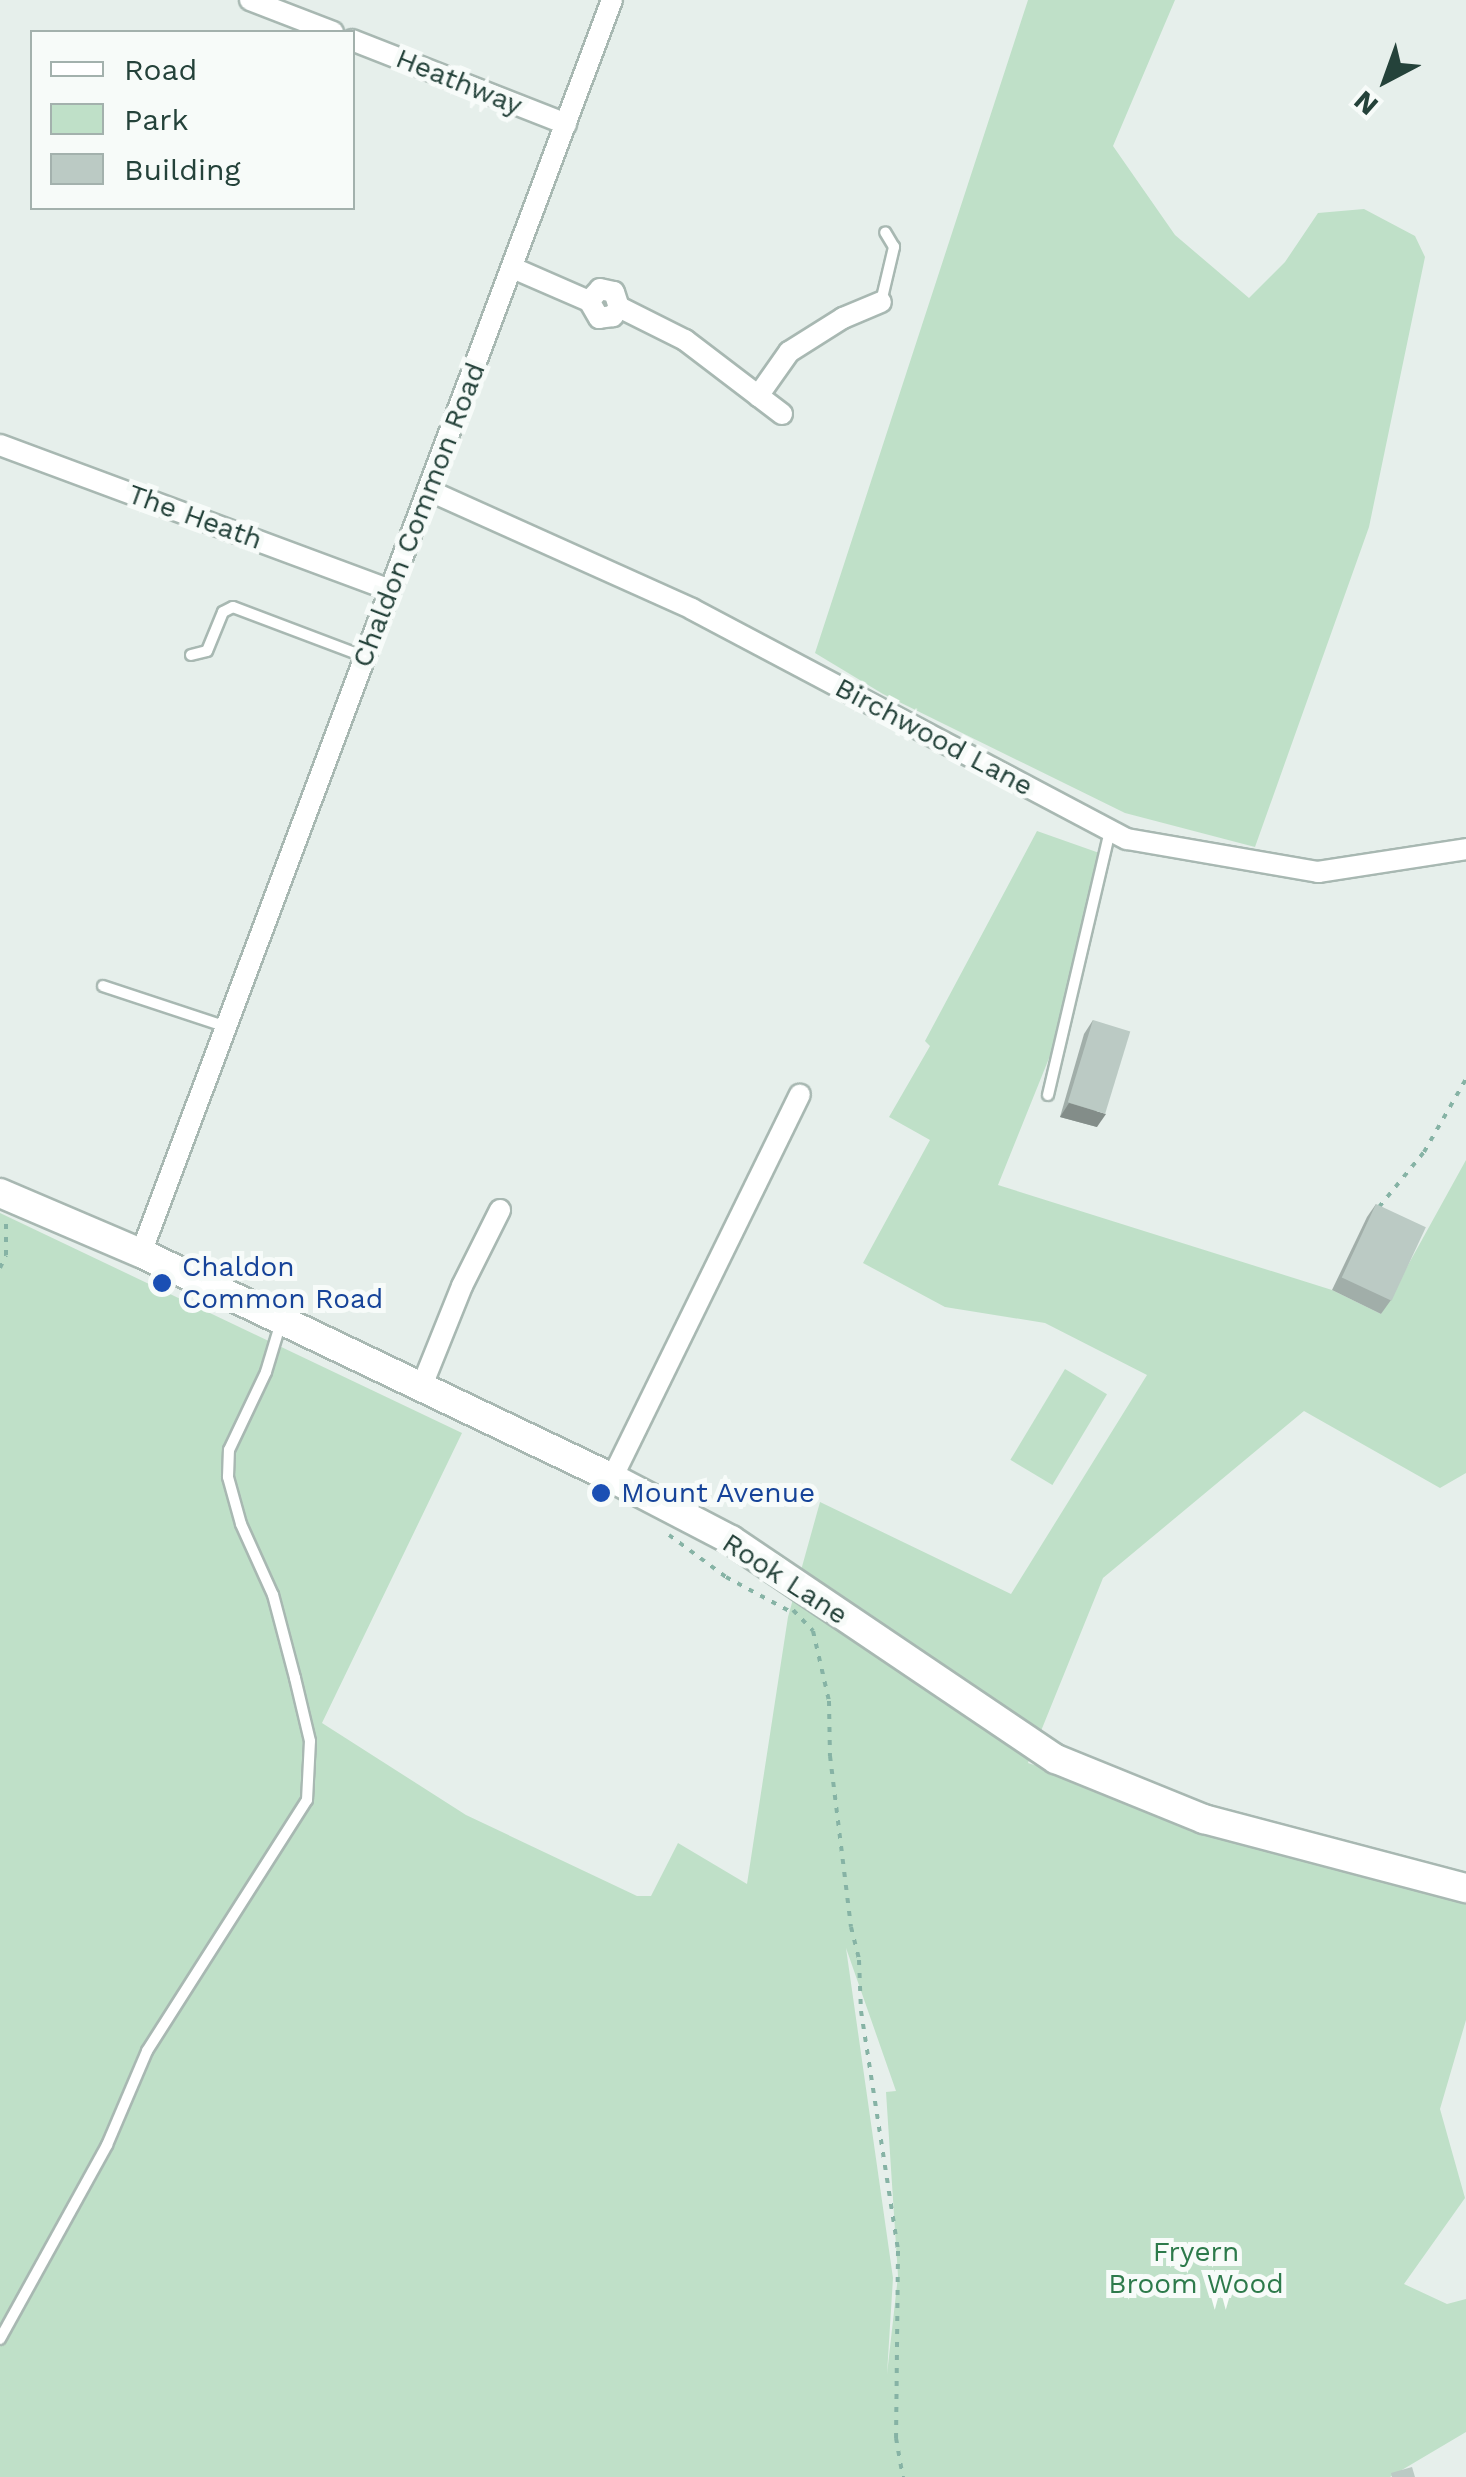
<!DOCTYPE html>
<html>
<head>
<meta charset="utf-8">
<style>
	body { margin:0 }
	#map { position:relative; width:1466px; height:2477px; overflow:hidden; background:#e6efeb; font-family:"Work Sans",sans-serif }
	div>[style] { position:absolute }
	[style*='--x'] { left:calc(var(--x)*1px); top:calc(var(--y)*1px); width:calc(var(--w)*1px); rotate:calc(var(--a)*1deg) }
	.green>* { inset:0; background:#bfe0c8; transform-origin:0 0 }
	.path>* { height:4px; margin-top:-2px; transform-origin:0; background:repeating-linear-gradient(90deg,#86b3a5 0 5px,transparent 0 13px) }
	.roads { filter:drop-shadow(2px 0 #a8b8b2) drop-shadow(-2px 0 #a8b8b2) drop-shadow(0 2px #a8b8b2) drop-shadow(0 -2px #a8b8b2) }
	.lane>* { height:10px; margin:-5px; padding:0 5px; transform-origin:5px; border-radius:5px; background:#fff }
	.street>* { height:20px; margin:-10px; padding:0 10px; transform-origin:10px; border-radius:10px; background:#fff }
	.secondary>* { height:28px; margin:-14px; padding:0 14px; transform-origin:14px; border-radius:14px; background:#fff }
	.wall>* { inset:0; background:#a1aea9 }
	.shaded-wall>* { inset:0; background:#838d89 }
	.building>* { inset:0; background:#bbcac4; transform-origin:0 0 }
	.dots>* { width:28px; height:28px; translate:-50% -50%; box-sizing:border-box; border:5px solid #f7fbf9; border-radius:50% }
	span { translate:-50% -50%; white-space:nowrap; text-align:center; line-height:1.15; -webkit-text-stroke:10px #f7fbf9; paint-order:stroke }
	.street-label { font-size:28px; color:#24423a }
	.transit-label { font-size:28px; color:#164399 }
	.left { translate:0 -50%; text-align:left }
	.park-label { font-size:28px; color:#2d7a4b }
	.legend { position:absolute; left:30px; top:30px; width:325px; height:180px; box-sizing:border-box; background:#f7fbf9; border:2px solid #a3b1ad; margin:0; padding:12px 18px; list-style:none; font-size:30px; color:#24423a }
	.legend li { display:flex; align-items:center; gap:20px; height:50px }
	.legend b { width:50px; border:2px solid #a3b1ad }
	.north { position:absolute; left:1336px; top:30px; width:100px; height:100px; -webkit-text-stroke:8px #f7fbf9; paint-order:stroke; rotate:221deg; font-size:28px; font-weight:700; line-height:40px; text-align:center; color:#24423a }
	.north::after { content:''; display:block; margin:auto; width:35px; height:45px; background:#24423a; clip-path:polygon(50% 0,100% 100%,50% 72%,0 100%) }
</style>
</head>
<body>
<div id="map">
	<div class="green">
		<div style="clip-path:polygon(1028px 0,1175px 0,1113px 146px,1175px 235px,1249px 298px,1285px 262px,1318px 213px,1364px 209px,1415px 236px,1425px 257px,1369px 527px,1255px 847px,1125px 813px,883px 694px,815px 653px)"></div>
		<div style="clip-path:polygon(evenodd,1037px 831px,1105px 855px,1068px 1011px,998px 1185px,1332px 1290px,1381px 1314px,1466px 1160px,1466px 1473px,1440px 1488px,1304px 1411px,1103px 1578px,1028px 1763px,1466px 1903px,1466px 2020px,1440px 2109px,1465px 2198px,1404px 2284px,1447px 2304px,1466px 2299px,1466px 2432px,1390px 2477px,0 2477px,0 1213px,462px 1433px,322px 1723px,466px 1815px,637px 1896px,651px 1896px,678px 1843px,747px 1884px,788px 1617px,820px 1502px,1011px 1594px,1147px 1375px,1045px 1323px,945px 1307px,863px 1263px,930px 1140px,889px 1117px,930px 1046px,925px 1041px,1037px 831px,846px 1948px,896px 2091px,886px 2092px,898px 2276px,887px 2374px,893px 2278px,846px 1948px)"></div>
		<div style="left:1065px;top:1369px;width:49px;height:106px;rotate:31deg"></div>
	</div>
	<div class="path">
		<div style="--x:1379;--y:1207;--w:71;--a:-50.7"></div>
		<div style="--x:1424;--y:1152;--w:84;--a:-60.1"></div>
		<div style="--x:0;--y:1268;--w:14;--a:-65"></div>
		<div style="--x:6;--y:1255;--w:33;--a:-90"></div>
		<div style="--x:669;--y:1535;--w:71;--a:36.4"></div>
		<div style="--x:726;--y:1577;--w:74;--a:28.3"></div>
		<div style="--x:793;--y:1610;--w:29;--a:46"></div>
		<div style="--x:813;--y:1631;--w:72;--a:77.1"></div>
		<div style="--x:829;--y:1701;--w:55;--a:89"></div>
		<div style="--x:830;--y:1756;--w:172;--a:83"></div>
		<div style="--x:851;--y:1927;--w:34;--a:76"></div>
		<div style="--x:859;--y:1960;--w:51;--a:87.8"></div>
		<div style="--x:861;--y:2011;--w:243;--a:81.2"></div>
		<div style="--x:898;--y:2251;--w:187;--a:90.6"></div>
		<div style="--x:896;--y:2438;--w:40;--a:80"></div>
	</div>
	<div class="roads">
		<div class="lane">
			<div style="--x:881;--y:302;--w:57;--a:-76.7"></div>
			<div style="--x:894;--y:247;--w:17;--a:-121"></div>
			<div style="--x:191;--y:655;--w:16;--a:-14"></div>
			<div style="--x:207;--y:651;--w:42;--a:-67.7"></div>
			<div style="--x:223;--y:612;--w:11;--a:-27"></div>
			<div style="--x:233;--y:607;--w:141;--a:20.7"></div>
			<div style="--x:103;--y:986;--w:131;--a:18.3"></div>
			<div style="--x:1048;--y:1095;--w:271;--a:-76.8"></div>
			<div style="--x:0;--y:2339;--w:222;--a:-61.1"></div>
			<div style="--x:107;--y:2145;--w:102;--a:-66.9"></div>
			<div style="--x:147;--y:2051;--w:298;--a:-57.5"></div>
			<div style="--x:307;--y:1800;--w:59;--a:-87.1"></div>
			<div style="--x:310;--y:1741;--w:65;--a:-103.4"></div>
			<div style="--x:295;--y:1678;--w:86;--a:-104.8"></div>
			<div style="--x:273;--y:1595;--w:78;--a:-114.3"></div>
			<div style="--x:241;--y:1524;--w:49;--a:-105.5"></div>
			<div style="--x:228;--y:1477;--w:27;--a:-88"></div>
			<div style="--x:229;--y:1450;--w:86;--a:-64.6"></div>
			<div style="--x:266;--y:1372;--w:52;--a:-73.3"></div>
		</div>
		<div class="street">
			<div style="--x:250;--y:0;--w:89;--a:21.1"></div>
			<div style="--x:352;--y:40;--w:230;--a:21.4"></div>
			<div style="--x:513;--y:268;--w:83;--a:23.5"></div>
			<div style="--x:619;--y:307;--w:11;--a:124"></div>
			<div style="--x:613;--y:316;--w:14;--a:172"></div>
			<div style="--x:599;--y:318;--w:20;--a:-120"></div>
			<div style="--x:589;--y:301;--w:16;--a:-47"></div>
			<div style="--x:600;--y:289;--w:14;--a:12"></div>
			<div style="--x:614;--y:292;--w:16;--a:72"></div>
			<div style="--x:619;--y:307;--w:74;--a:26.6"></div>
			<div style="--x:685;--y:340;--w:122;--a:37.3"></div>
			<div style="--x:758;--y:396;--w:54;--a:-54.8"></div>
			<div style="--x:789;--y:352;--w:64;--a:-32.2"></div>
			<div style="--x:843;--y:318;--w:41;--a:-22.8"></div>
			<div style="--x:0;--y:445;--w:416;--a:20.4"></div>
			<div style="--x:430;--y:491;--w:287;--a:24.2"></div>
			<div style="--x:692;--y:609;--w:492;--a:27.9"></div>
			<div style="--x:1127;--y:839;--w:194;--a:9.8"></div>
			<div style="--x:1318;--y:872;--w:150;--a:-8.8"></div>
			<div style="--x:141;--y:1253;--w:1339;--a:-69.4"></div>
			<div style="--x:421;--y:1388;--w:110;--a:-68.1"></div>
			<div style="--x:462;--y:1286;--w:85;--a:-63.4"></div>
			<div style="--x:612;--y:1478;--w:427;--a:-63.9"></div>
		</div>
		<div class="secondary">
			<div style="--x:0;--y:1193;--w:153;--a:23.1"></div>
			<div style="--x:141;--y:1253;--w:522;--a:25.53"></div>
			<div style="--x:612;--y:1478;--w:134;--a:27.5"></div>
			<div style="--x:731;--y:1540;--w:392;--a:34"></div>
			<div style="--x:1056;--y:1759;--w:160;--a:22.1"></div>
			<div style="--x:1204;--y:1819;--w:271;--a:14.8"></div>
		</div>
	</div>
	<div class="wall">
		<div style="clip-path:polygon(1093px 1020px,1097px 1127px,1060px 1117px,1084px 1034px)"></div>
		<div style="clip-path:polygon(1376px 1204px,1391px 1300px,1381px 1314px,1332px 1290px,1367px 1217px)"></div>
	</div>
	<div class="shaded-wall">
		<div style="clip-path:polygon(1069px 1103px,1106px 1114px,1097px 1127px,1060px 1117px)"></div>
	</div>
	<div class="building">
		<div style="left:1093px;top:1020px;width:39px;height:86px;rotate:17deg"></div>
		<div style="left:1376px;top:1204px;width:55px;height:81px;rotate:25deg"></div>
		<div style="clip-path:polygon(1412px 2467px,1415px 2477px,1392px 2477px,1391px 2473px)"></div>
	</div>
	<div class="dots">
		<div style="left:162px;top:1283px;background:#1a4fb4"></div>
		<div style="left:601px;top:1493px;background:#1a4fb4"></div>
	</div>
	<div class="street-label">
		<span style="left:459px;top:82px;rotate:22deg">Heathway</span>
		<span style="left:419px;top:515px;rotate:-69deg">Chaldon Common Road</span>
		<span style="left:195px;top:517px;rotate:20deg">The Heath</span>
		<span style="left:934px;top:737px;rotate:28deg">Birchwood Lane</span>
		<span style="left:785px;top:1579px;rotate:33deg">Rook Lane</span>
	</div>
	<div class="transit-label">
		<span class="left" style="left:182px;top:1283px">Chaldon<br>Common Road</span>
		<span class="left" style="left:621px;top:1493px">Mount Avenue</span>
	</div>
	<div class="park-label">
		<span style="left:1196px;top:2268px">Fryern<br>Broom Wood</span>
	</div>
	<ul class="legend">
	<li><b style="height:12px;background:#fff"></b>Road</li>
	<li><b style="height:28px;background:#bfe0c8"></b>Park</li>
	<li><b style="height:28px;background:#bbcac4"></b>Building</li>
	</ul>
	<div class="north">N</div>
</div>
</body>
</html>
